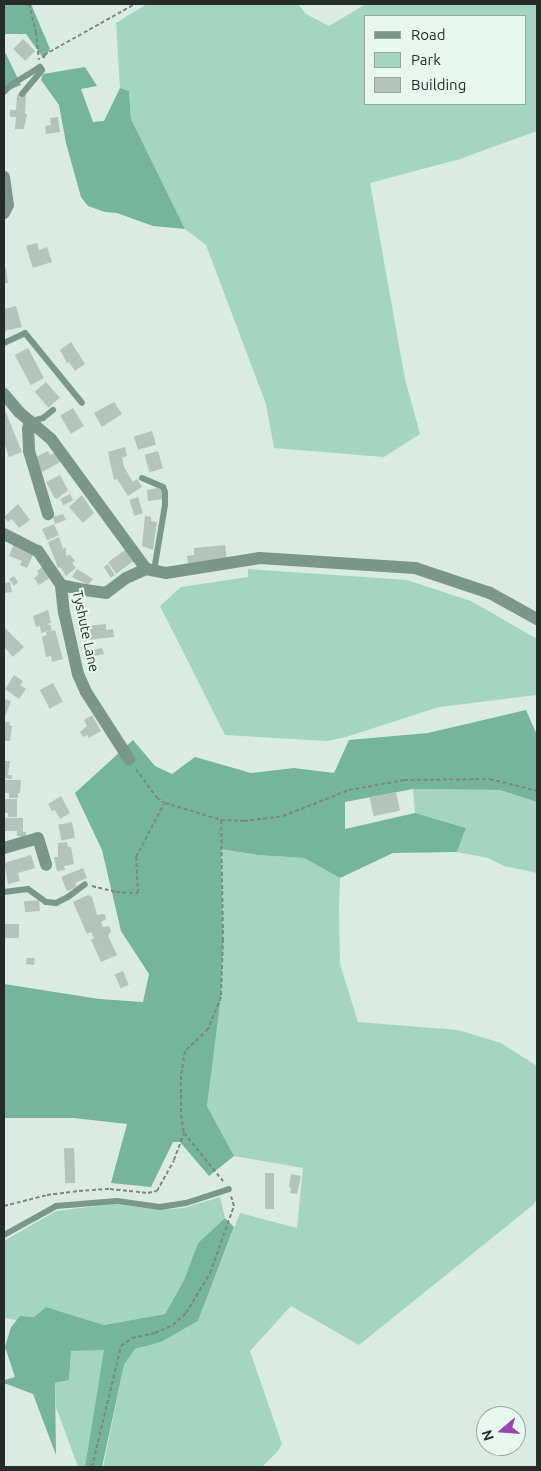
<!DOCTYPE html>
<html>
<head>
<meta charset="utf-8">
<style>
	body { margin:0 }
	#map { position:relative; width:541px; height:1471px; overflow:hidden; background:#d9ebe3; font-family:Ubuntu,sans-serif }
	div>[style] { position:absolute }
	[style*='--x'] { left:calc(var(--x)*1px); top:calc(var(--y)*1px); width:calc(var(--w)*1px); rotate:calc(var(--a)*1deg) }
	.green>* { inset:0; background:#a4d5c2 }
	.forest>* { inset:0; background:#75b49d }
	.building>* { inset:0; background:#b3c4bd; transform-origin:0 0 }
	.path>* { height:2px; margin-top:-1px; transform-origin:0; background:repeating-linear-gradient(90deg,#7b8882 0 4px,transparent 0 6.5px) }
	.lane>* { height:6px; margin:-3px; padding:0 3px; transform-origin:3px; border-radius:3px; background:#7b968b }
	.street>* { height:12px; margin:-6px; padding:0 6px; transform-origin:6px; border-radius:6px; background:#7b968b }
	span { translate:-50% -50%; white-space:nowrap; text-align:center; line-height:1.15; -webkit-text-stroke:4px #e6f8f0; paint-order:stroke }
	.street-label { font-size:14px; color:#242b28 }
	.frame { position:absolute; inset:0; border:5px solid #242b28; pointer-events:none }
	.legend { position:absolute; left:364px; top:15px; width:162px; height:90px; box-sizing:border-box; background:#e6f8f0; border:1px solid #98a6a0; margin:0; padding:6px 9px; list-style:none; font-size:15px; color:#242b28 }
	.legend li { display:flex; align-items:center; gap:10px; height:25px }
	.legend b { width:25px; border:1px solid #98a6a0 }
	.north { position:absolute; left:476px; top:1406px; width:50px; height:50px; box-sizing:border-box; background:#e6f8f0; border:1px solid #98a6a0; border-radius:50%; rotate:252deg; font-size:14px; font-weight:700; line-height:20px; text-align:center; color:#242b28 }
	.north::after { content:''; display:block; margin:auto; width:18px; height:22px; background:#9b44b1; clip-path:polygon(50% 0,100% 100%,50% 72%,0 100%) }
</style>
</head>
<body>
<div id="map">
	<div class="green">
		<div style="clip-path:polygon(evenodd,147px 4px,298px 4px,306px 14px,329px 26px,366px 4px,537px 4px,537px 131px,460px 159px,370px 183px,405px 379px,420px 434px,384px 457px,274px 448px,266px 404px,206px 245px,185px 229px,131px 119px,129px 91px,120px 88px,116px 23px,147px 4px,365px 16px,525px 16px,525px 104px,365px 104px,365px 16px)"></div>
		<div style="clip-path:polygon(248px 569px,407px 580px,471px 601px,537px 639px,537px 695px,439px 707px,346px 737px,327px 741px,225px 735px,160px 606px,181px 587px,248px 577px)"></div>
		<div style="clip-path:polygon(413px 789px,500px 790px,537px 802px,537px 873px,504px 866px,488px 858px,457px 852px,466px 828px,415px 813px)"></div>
		<div style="clip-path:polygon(221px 849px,257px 855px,304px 858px,340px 878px,339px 908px,340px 964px,358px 1022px,458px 1030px,501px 1043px,537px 1066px,537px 1199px,533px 1205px,359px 1345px,291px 1306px,250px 1351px,282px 1444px,278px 1451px,262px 1467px,103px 1467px,124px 1365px,135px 1349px,161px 1342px,198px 1321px,240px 1213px,297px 1228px,303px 1168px,234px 1156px,207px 1106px,221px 997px,223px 939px)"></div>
		<div style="clip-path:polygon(220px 1197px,225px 1218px,198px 1243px,184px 1280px,165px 1314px,104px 1325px,46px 1307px,34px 1317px,21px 1316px,17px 1320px,4px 1318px,4px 1241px,56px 1211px,114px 1204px,158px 1210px,184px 1208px)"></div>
		<div style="clip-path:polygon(105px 1349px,85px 1467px,78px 1467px,56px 1407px,55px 1383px,69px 1380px,71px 1351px)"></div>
	</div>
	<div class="forest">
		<div style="clip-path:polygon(4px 4px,31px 4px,50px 49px,44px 59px,26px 34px,4px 34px)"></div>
		<div style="clip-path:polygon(4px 50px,21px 85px,4px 92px)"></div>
		<div style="clip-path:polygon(85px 67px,97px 86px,81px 89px,93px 122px,104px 121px,120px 88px,129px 91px,131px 119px,185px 229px,153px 226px,117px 213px,105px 212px,88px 206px,81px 197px,66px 143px,59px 105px,41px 80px,43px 74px)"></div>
		<div style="clip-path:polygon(526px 710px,537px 735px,537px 802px,500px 790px,413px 789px,345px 802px,345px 829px,415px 813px,466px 828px,457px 852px,393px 853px,340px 878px,304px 858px,257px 855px,221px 849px,223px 939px,221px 997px,207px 1106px,234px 1156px,209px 1176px,180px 1142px,173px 1142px,151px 1187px,111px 1183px,127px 1124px,74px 1118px,4px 1118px,4px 984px,99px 999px,143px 1002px,149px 974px,121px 931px,102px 850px,75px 793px,133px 740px,155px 766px,172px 774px,195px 757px,251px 773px,294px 768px,334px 773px,349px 740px,428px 733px)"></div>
		<div style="clip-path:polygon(225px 1218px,234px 1227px,198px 1321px,161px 1342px,135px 1349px,124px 1365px,102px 1467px,85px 1467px,104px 1350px,71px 1351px,69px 1380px,55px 1383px,56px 1455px,33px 1394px,4px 1383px,4px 1380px,15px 1377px,5px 1347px,11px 1327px,20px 1316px,34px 1317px,46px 1307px,104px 1325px,165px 1314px,184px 1280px,198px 1243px)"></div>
	</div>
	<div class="building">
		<div style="left:23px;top:39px;width:17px;height:14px;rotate:45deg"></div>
		<div style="clip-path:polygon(17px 94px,26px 95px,25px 114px,27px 114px,24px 129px,15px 129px,16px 117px,10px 117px,10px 110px,16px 110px)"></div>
		<div style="clip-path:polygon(58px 117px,60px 132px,46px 134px,45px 126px,51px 125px,50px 118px)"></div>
		<div style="clip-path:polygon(37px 243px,39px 250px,47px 247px,52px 262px,33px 268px,26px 246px)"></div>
		<div style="clip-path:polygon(6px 268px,8px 283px,4px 283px,4px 269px)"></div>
		<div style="clip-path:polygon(16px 306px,22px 327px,4px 331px,4px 309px)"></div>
		<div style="clip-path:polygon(71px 342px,85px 364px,75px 371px,69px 362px,67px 363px,60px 350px)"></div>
		<div style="left:28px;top:348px;width:34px;height:15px;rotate:62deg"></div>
		<div style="left:46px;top:382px;width:21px;height:15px;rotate:49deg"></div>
		<div style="clip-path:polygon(114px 402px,122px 414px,102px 427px,94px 413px)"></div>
		<div style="clip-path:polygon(4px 408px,22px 452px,9px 457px,4px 443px)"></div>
		<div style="left:73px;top:408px;width:21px;height:15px;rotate:59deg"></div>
		<div style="left:152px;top:431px;width:14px;height:19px;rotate:73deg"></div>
		<div style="clip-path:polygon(125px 447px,127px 456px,122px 458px,124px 467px,133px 482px,137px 479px,142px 487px,128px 496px,117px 479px,114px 480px,108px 452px)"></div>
		<div style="clip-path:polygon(48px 451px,50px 455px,58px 451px,64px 460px,42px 472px,34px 458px)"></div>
		<div style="left:158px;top:451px;width:18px;height:14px;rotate:74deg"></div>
		<div style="clip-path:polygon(60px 475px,68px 490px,57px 499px,54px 497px,46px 482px)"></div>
		<div style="clip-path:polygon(157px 488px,162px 490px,163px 499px,148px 501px,147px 490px)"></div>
		<div style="left:70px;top:494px;width:7px;height:11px;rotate:63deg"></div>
		<div style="clip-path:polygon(82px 495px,94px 513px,83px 523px,69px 507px)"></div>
		<div style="left:138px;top:497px;width:17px;height:9px;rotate:73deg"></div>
		<div style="clip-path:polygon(18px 504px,30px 520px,19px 528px,12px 519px,8px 522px,4px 517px)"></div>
		<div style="clip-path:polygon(63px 514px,66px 520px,55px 524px,53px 517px)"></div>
		<div style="clip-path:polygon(145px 516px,151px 517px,151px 521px,157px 522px,153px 550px,142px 546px)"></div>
		<div style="left:54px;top:524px;width:12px;height:13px;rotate:66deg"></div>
		<div style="clip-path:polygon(59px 537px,63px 549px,66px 547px,66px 556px,70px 555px,75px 561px,72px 563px,76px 568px,66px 576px,60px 567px,58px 568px,48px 542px)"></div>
		<div style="clip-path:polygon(14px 544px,34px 553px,27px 568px,20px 565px,22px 561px,9px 556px)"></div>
		<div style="clip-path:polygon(225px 545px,227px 559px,188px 564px,187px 556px,194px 555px,194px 548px)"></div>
		<div style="left:125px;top:550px;width:14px;height:21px;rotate:54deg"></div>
		<div style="left:108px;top:564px;width:13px;height:5px;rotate:58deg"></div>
		<div style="clip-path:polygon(44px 566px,51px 577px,39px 585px,34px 578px,39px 574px,37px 571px)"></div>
		<div style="clip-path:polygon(77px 569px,93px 579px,88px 585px,72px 577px)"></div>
		<div style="clip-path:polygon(14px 576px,18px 582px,14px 586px,9px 579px)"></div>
		<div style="clip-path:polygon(10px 582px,12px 592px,4px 593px,4px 583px)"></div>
		<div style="clip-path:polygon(48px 610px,51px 623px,47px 624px,50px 625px,52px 630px,41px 633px,40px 626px,36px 627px,33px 616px)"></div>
		<div style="clip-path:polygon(106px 624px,106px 630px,113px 629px,114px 637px,88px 640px,86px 626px)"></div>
		<div style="clip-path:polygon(4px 627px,24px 647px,13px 657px,4px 647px)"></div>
		<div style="clip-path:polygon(55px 630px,63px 659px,52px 662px,51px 656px,46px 657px,42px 637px,47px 635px,46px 632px)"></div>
		<div style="clip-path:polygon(102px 648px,104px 654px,94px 656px,92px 650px)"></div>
		<div style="clip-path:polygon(14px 675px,23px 681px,20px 685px,26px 689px,19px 699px,5px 689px)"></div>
		<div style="left:53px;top:683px;width:21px;height:15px;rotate:62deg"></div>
		<div style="clip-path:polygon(4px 699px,11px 701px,4px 719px)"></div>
		<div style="clip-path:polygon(92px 715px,101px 731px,89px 738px,87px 735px,83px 737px,80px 732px,87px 726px,84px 720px)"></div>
		<div style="clip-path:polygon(4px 722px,10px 722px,9px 725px,12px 726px,10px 741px,4px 741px)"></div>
		<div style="clip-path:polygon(4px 761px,10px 761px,8px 775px,12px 775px,12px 779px,4px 778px)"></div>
		<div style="clip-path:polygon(4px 780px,21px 780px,20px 793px,18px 793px,18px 798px,9px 798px,9px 793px,4px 793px)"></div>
		<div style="left:396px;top:792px;width:19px;height:27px;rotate:78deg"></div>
		<div style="clip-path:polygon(61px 796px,70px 813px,60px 819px,55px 810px,52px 811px,48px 804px)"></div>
		<div style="clip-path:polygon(4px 799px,17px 799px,17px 817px,8px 817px,8px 813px,4px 813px)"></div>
		<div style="clip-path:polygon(4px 818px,23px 818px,23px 832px,26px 832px,26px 837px,17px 836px,17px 831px,4px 831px)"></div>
		<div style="left:72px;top:822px;width:16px;height:14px;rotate:79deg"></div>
		<div style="clip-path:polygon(67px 842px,68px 847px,71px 847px,74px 864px,64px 866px,65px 870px,57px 871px,54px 857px,58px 857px,58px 843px)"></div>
		<div style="clip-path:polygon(31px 855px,35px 868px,18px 873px,20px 881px,8px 884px,4px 863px)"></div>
		<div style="clip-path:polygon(83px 868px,87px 878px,75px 883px,77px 887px,67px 891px,61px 877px)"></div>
		<div style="clip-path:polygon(88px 895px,92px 897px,97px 915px,105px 914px,106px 919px,101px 922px,103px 927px,109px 926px,111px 931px,108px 936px,117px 955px,101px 962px,91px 940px,94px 938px,91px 932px,87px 934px,73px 902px)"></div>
		<div style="left:39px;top:900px;width:11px;height:15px;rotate:85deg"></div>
		<div style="left:4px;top:924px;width:15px;height:14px"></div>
		<div style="clip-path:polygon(27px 958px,35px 958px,34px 965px,26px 964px)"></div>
		<div style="left:123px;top:971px;width:15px;height:9px;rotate:67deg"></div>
		<div style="left:74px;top:1148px;width:35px;height:10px;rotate:88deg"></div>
		<div style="left:265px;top:1173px;width:9px;height:36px"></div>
		<div style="clip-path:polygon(291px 1174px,301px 1176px,297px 1194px,290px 1193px,291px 1188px,289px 1187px)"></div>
	</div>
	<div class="path">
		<div style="--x:29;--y:4;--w:29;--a:76"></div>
		<div style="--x:36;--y:32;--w:28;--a:84"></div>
		<div style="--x:43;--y:58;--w:3;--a:-72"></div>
		<div style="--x:44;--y:55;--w:104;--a:-29.3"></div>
		<div style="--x:136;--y:769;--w:36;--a:54"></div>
		<div style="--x:157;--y:798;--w:9;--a:32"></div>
		<div style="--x:165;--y:803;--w:59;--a:16.9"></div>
		<div style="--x:221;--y:820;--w:23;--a:2"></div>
		<div style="--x:244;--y:821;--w:39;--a:-7"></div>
		<div style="--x:283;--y:816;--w:71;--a:-21.5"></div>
		<div style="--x:349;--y:790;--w:56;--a:-10.3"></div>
		<div style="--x:404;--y:780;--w:86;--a:-0.7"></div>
		<div style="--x:490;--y:779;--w:49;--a:14.3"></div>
		<div style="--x:221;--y:820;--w:119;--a:89"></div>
		<div style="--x:223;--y:939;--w:58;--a:92"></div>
		<div style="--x:221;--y:997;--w:35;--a:112"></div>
		<div style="--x:208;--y:1029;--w:32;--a:136"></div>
		<div style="--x:185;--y:1051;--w:25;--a:99"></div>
		<div style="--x:181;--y:1076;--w:39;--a:90"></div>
		<div style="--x:181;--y:1115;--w:18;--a:81"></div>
		<div style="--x:184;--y:1133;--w:62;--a:50.9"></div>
		<div style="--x:92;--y:886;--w:25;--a:14"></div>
		<div style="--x:116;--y:892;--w:22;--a:3"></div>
		<div style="--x:138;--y:893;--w:36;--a:-93"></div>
		<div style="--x:136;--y:857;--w:60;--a:-62.2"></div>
		<div style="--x:4;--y:1206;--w:44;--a:-14.3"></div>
		<div style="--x:47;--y:1195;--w:32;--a:-7"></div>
		<div style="--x:79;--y:1191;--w:31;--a:-4"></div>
		<div style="--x:110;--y:1189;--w:38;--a:6"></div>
		<div style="--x:148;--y:1193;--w:9;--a:-13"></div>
		<div style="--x:157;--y:1191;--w:35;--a:-61"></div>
		<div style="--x:174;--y:1160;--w:29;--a:-70"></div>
		<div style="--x:92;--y:1467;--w:124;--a:-76.5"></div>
		<div style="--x:121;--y:1346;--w:14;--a:-36"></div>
		<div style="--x:132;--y:1338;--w:24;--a:-12"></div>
		<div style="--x:155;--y:1333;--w:20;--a:-24"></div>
		<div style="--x:173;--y:1325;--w:18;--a:-43"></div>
		<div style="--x:186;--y:1313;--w:47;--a:-59"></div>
		<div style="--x:210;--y:1273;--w:71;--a:-70.3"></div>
		<div style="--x:234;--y:1206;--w:10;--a:-107"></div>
	</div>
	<div class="lane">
		<div style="--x:4;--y:92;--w:10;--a:-45"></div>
		<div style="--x:11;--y:85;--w:34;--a:-32"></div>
		<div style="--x:22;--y:94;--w:31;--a:-50"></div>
		<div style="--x:42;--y:70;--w:4;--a:-124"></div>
		<div style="--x:4;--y:343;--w:23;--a:-25"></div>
		<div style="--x:25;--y:333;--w:90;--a:50.8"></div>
		<div style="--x:32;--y:421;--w:11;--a:-15"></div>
		<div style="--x:43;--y:418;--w:13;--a:-39"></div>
		<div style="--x:142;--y:478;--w:23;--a:23"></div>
		<div style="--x:163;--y:487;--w:5;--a:68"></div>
		<div style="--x:165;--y:492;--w:13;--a:90"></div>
		<div style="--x:165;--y:505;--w:67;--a:99.5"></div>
		<div style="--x:4;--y:892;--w:24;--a:-7"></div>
		<div style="--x:28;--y:889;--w:22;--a:36"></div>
		<div style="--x:46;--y:902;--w:10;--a:6"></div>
		<div style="--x:56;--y:903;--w:13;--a:-27"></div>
		<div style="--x:68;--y:897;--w:21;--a:-37"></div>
		<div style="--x:4;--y:1235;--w:60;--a:-29.1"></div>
		<div style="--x:56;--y:1206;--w:61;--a:-4.7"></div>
		<div style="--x:117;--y:1201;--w:43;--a:7.9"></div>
		<div style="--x:160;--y:1207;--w:26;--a:-9"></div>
		<div style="--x:186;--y:1203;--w:45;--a:-18"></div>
	</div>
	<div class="street">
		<div style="--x:4;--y:177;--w:28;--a:82"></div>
		<div style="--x:8;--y:205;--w:9;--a:117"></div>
		<div style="--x:4;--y:394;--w:23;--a:50"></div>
		<div style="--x:19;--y:412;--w:42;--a:40.2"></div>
		<div style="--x:51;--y:439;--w:161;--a:53.8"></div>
		<div style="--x:146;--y:569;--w:20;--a:11"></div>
		<div style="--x:166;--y:573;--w:95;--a:-9.1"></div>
		<div style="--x:260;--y:558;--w:155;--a:3.7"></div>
		<div style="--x:415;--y:568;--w:79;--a:18.4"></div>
		<div style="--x:490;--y:593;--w:54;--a:29"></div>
		<div style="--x:30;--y:421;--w:8;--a:104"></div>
		<div style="--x:28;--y:429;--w:22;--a:87"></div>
		<div style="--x:29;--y:451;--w:66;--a:73.2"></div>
		<div style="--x:4;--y:534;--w:38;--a:27"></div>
		<div style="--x:38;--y:551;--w:41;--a:55.9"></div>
		<div style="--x:61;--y:585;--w:25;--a:12"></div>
		<div style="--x:85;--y:590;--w:21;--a:8"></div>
		<div style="--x:106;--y:593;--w:25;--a:-37"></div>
		<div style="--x:126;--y:578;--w:22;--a:-24"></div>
		<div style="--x:61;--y:585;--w:27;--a:84"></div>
		<div style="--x:64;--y:612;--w:64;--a:77.3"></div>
		<div style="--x:78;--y:674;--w:20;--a:66"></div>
		<div style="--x:86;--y:692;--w:80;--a:57.3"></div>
		<div style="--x:4;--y:848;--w:35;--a:-16"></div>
		<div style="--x:38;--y:838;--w:28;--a:73"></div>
	</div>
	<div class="street-label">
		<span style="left:86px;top:631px;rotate:78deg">Tyshute Lane</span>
	</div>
	<div class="frame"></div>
	<ul class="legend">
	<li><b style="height:6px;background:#7b968b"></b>Road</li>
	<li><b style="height:14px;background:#a4d5c2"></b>Park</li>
	<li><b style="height:14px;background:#b3c4bd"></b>Building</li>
	</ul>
	<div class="north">N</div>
</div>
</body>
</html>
